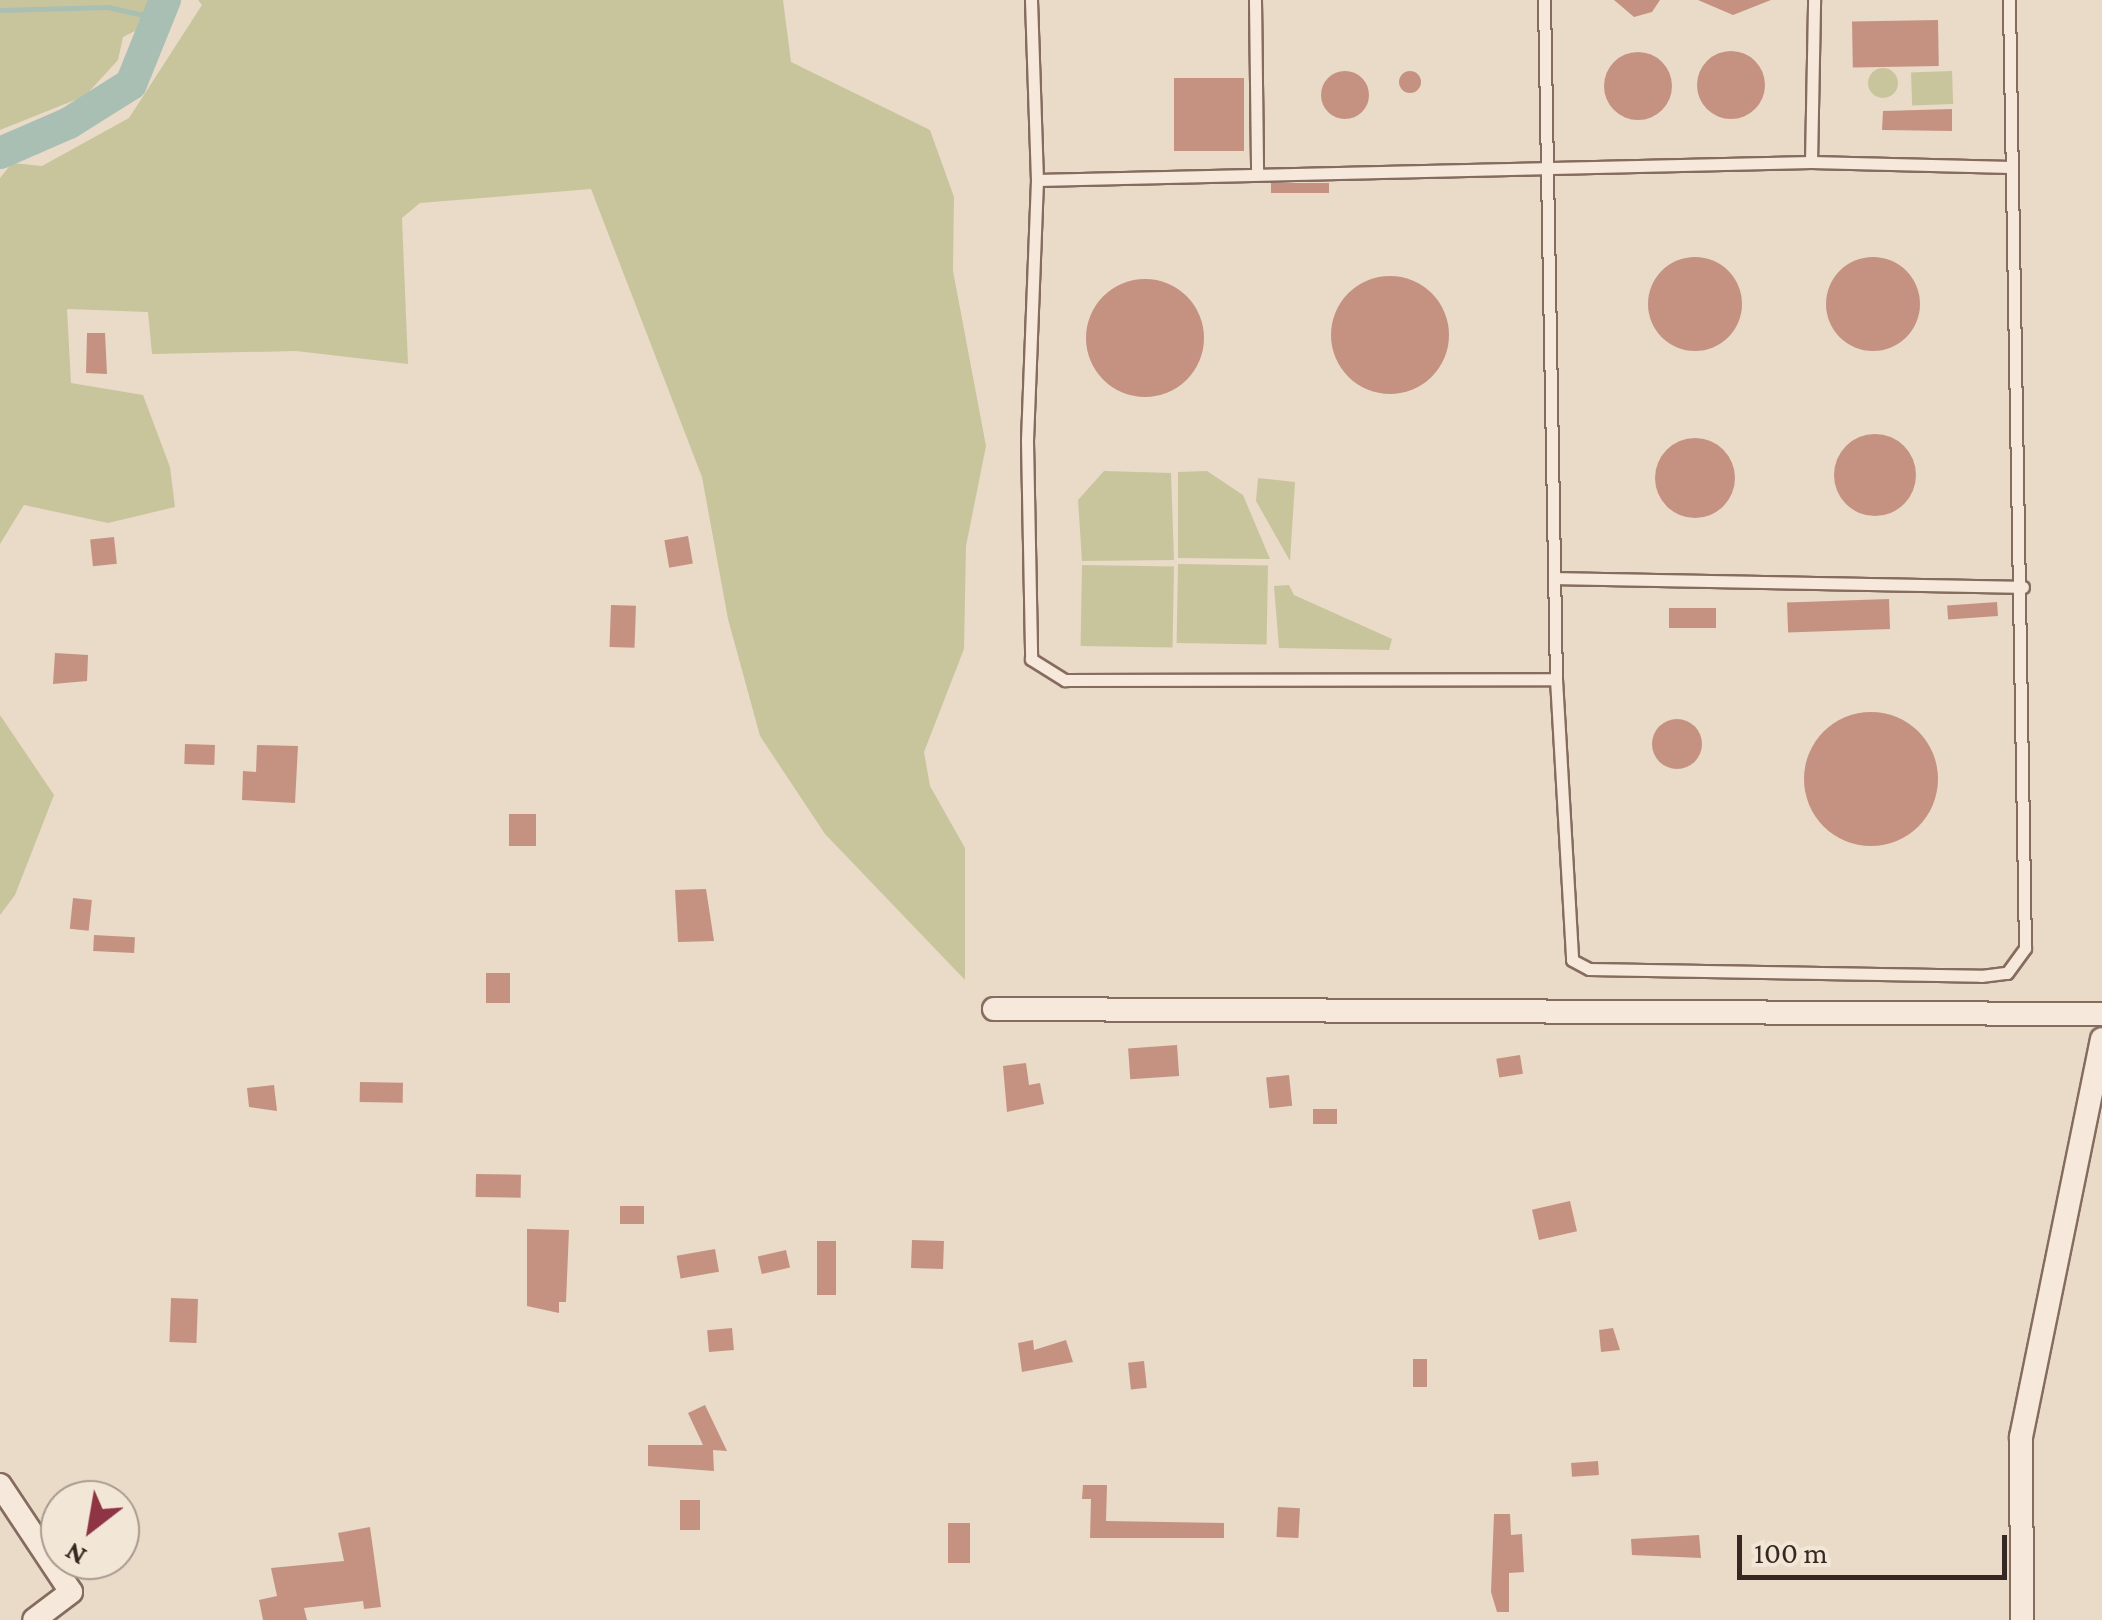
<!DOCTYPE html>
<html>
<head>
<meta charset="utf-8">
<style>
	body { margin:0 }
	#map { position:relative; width:2102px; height:1620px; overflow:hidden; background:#eadac8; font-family:"Crimson Pro",serif }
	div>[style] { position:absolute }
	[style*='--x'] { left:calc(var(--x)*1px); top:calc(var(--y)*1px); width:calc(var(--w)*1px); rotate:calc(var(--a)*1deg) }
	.green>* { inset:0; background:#c8c59d; transform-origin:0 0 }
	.round { border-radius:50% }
	.stream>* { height:5px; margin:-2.5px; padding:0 2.5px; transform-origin:2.5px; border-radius:2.5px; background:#a9bfb4 }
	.river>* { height:32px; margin:-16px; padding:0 16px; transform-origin:16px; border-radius:16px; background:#a9bfb4 }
	.building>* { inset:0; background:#c59282; transform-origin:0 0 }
	.roads { filter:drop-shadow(2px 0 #856c5f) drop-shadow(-2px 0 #856c5f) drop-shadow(0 2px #856c5f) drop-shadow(0 -2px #856c5f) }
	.lane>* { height:11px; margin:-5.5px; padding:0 5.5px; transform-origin:5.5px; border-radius:5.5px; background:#f6e9db }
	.street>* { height:22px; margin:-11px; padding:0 11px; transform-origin:11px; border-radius:11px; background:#f6e9db }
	span { translate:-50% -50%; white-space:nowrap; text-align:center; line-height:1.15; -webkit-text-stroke:8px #f2e6d7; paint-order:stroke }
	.north { position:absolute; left:40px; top:1480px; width:100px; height:100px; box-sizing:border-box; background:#f2e6d7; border:2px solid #a79a8e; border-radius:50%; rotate:211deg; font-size:28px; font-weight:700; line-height:40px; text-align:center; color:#362821 }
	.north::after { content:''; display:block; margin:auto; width:35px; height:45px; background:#8e3444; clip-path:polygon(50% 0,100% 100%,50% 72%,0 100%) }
	.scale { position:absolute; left:1737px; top:1535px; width:270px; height:45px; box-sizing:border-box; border:5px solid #362821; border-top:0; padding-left:12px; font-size:30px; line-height:35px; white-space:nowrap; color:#362821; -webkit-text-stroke:8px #f2e6d7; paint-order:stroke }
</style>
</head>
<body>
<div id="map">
	<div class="green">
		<div style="clip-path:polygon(0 0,154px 0,139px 29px,123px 37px,118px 60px,85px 96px,0 130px)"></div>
		<div style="clip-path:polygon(198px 0,783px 0,791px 62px,930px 130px,954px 197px,953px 271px,986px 446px,966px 546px,964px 649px,924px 752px,930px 786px,965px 848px,965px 980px,825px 834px,760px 736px,728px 619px,702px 477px,591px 189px,420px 203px,402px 218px,408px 364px,296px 351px,152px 354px,148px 312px,67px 309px,71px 383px,143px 395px,170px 467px,175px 507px,108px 523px,24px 505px,0 544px,0 178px,12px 163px,42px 166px,129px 118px,202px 5px)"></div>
		<div class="round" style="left:1868px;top:68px;width:30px;height:30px"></div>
		<div style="left:1952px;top:71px;width:33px;height:41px;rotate:88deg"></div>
		<div style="clip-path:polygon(1104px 471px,1171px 473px,1174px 560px,1082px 561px,1078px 500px)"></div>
		<div style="clip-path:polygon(1207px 471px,1243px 495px,1270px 559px,1178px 558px,1178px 472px)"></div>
		<div style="clip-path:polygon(1258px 478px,1295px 482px,1290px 561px,1256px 501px)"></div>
		<div style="left:1178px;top:564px;width:90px;height:79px;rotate:1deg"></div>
		<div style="left:1082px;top:565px;width:92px;height:81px;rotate:1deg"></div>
		<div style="clip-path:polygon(1289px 585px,1294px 595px,1392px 639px,1389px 650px,1279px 648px,1274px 586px)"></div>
		<div style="clip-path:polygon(0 715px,54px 795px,15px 895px,0 915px)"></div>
	</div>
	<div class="stream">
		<div style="--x:0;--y:10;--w:108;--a:-1.6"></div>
		<div style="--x:108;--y:7;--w:50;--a:12.7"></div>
	</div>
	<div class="river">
		<div style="--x:0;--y:153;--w:75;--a:-23.5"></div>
		<div style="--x:69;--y:123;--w:73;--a:-32.2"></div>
		<div style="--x:131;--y:84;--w:91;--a:-68"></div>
	</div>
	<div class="building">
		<div style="clip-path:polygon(1614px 0,1660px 0,1652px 12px,1634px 17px)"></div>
		<div style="clip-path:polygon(1698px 0,1771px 0,1733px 15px)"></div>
		<div style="left:1938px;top:20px;width:46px;height:86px;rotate:89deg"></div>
		<div class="round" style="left:1697px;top:51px;width:68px;height:68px"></div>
		<div class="round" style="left:1604px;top:52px;width:68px;height:68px"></div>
		<div class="round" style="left:1399px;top:71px;width:22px;height:22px"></div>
		<div class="round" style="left:1321px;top:71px;width:48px;height:48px"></div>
		<div style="left:1174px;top:78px;width:70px;height:73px"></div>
		<div style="clip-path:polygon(1952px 109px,1952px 131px,1882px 130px,1883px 111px)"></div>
		<div style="left:1329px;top:183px;width:10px;height:58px;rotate:90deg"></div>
		<div class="round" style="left:1648px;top:257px;width:94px;height:94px"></div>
		<div class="round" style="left:1826px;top:257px;width:94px;height:94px"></div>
		<div class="round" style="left:1331px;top:276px;width:118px;height:118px"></div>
		<div class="round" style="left:1086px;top:279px;width:118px;height:118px"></div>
		<div style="clip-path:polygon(87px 333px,105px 333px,107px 374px,86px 373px)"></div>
		<div class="round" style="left:1834px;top:434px;width:82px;height:82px"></div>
		<div class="round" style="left:1655px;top:438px;width:80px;height:80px"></div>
		<div style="left:688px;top:536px;width:28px;height:24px;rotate:80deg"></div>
		<div style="left:114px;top:537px;width:27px;height:24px;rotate:84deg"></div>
		<div style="left:1889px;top:599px;width:30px;height:102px;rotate:88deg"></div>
		<div style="left:1997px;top:602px;width:14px;height:50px;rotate:86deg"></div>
		<div style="left:611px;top:605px;width:25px;height:42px;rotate:2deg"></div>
		<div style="left:1716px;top:608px;width:20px;height:47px;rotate:90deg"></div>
		<div style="clip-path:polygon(55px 653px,88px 655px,87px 681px,53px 684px)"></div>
		<div class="round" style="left:1804px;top:712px;width:134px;height:134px"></div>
		<div class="round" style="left:1652px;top:719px;width:50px;height:50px"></div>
		<div style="left:185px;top:744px;width:30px;height:20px;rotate:2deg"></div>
		<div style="clip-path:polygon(257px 745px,298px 746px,295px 803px,242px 800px,243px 771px,256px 772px)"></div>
		<div style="left:509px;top:814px;width:27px;height:32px"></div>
		<div style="clip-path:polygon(706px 889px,714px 941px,678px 942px,675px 890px)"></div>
		<div style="left:73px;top:898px;width:19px;height:31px;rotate:6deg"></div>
		<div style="left:94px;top:935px;width:41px;height:16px;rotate:3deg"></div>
		<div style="left:486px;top:973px;width:24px;height:30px"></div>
		<div style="left:1177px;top:1045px;width:31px;height:49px;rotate:86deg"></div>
		<div style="left:1520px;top:1055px;width:19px;height:24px;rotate:81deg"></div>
		<div style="clip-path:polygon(1026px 1063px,1029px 1085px,1040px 1083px,1044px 1104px,1007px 1112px,1003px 1066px)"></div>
		<div style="left:1289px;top:1075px;width:31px;height:23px;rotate:84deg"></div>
		<div style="left:360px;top:1082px;width:43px;height:20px;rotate:1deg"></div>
		<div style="clip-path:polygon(274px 1085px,277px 1111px,249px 1107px,247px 1088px)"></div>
		<div style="left:1337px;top:1109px;width:15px;height:24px;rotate:90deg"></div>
		<div style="left:476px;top:1174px;width:45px;height:23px;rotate:1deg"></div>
		<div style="left:1570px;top:1201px;width:31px;height:39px;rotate:77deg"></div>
		<div style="left:620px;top:1206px;width:24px;height:18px"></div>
		<div style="clip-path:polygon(527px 1229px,569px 1230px,566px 1302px,559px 1302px,559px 1313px,527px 1306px)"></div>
		<div style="left:912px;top:1240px;width:32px;height:28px;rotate:2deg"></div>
		<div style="left:817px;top:1241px;width:19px;height:54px"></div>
		<div style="left:715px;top:1249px;width:23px;height:39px;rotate:80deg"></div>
		<div style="left:786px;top:1250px;width:18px;height:29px;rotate:77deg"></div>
		<div style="left:171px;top:1298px;width:27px;height:44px;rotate:2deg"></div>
		<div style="left:732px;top:1328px;width:22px;height:25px;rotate:85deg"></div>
		<div style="clip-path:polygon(1613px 1328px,1620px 1350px,1601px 1352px,1599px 1330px)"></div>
		<div style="clip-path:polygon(1033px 1340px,1034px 1350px,1066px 1340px,1073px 1362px,1022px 1372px,1018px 1343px)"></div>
		<div style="left:1413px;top:1359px;width:14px;height:28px"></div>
		<div style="left:1144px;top:1361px;width:27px;height:16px;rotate:84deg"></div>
		<div style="clip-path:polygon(705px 1405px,727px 1451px,713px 1450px,714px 1471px,648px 1466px,648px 1445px,703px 1445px,688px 1413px)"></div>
		<div style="left:1598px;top:1461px;width:14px;height:27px;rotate:86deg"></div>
		<div style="clip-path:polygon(1083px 1485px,1107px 1485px,1106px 1521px,1224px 1523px,1224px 1538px,1090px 1538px,1091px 1499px,1082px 1499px)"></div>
		<div style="left:680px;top:1500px;width:20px;height:30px"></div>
		<div style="left:1278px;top:1507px;width:22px;height:30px;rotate:3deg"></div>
		<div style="clip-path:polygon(1494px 1514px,1510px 1514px,1511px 1535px,1522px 1534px,1524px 1572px,1509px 1573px,1509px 1612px,1497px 1612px,1491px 1592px)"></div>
		<div style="left:948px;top:1523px;width:22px;height:40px"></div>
		<div style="clip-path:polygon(370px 1527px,381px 1607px,364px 1609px,363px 1601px,304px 1608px,307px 1620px,263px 1620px,259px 1600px,277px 1596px,271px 1568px,344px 1561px,338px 1533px)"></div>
		<div style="clip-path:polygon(1699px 1535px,1701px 1558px,1632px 1555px,1631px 1539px)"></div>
	</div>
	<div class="roads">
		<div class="lane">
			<div style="--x:1031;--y:0;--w:180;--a:88.1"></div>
			<div style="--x:1037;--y:180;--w:261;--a:92.2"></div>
			<div style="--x:1027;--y:441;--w:218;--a:88.9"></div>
			<div style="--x:1031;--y:659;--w:40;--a:32"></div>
			<div style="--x:1065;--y:680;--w:491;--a:-0.1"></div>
			<div style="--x:1255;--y:0;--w:173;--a:89.3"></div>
			<div style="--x:1544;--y:0;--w:679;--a:88.99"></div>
			<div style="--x:1556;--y:679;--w:281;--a:86.7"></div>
			<div style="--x:1572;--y:960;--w:19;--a:28"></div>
			<div style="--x:1589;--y:969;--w:392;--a:1"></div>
			<div style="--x:1981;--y:976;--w:26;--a:-7"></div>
			<div style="--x:2007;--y:973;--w:31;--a:-54"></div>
			<div style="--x:2025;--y:948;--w:948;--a:-90.97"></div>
			<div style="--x:1811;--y:162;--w:162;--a:-88.9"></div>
			<div style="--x:1037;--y:180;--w:774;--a:-1.33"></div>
			<div style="--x:1811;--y:162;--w:200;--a:1.4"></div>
			<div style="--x:1556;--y:578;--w:467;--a:1.1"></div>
		</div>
		<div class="street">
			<div style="--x:994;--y:1009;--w:1108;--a:0.26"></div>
			<div style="--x:0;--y:1485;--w:128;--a:56.4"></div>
			<div style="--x:71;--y:1592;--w:46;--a:142.9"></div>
			<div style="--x:2022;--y:1620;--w:183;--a:-90.3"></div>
			<div style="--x:2021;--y:1437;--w:406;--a:-78.5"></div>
		</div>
	</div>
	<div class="north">N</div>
	<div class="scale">100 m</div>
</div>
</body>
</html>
